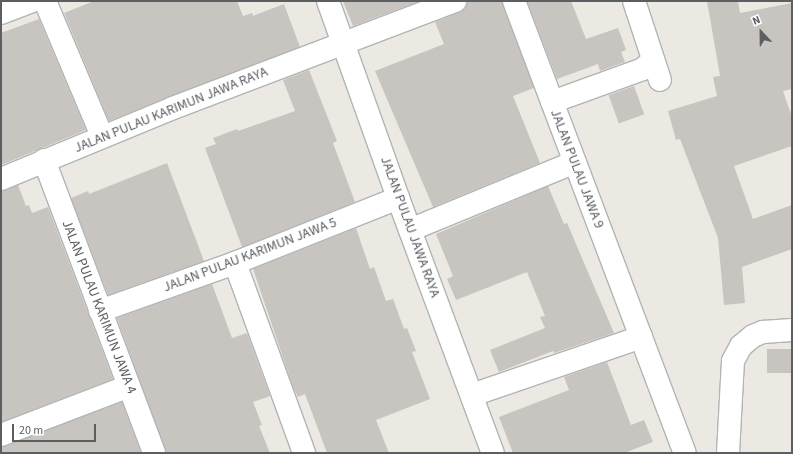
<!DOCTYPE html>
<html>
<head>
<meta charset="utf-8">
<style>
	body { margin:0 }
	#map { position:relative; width:793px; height:454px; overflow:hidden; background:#ece9e3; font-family:"Source Sans 3",sans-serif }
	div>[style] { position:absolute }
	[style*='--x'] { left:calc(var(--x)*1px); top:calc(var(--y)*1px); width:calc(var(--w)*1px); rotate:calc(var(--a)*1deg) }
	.building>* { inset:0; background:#c8c4c0; transform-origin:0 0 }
	.roads { filter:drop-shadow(1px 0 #b1b4b7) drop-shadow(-1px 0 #b1b4b7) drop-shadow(0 1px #b1b4b7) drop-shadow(0 -1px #b1b4b7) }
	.minor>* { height:22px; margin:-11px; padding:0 11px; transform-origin:11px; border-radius:11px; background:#fff }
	span { translate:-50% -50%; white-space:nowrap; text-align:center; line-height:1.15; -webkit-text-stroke:4px #fff; paint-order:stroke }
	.street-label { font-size:14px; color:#5b5f62 }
	.frame { position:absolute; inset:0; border:2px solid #5b5f62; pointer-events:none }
	.north { position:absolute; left:741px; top:12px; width:40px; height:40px; -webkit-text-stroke:3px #fff; paint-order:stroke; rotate:338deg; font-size:11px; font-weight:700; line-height:16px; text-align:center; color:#5b5f62 }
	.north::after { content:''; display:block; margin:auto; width:14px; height:18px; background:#5b5f62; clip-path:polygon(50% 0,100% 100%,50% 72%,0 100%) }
	.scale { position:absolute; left:12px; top:424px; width:84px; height:18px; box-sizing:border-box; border:2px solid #5b5f62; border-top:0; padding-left:5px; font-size:12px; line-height:14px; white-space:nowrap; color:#5b5f62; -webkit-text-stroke:3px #fff; paint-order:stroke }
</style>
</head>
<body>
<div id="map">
	<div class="building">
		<div style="clip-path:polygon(94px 1px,237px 1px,243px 16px,252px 13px,253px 16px,284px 4px,300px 47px,109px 121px,64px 13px)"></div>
		<div style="clip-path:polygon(343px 1px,420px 1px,353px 26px)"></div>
		<div style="clip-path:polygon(467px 1px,502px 1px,534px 88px,513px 96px,540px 163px,433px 207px,375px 71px,444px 44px,435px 22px,460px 12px,465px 9px)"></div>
		<div style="clip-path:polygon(527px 1px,571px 1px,586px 39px,618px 28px,626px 50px,621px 52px,625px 62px,600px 71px,598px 64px,557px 79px)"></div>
		<div style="clip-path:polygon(707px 1px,738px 1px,740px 13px,792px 3px,792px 89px,783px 91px,792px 117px,792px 146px,734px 166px,753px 219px,792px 205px,792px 249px,742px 267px,745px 303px,724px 305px,718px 238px,680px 139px,676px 140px,668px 111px,717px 96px,713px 77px,720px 76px)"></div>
		<div style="clip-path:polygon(39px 19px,86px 130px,1px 165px,1px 33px)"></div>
		<div style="clip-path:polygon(309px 70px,337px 141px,333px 143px,355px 202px,242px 247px,205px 148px,216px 144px,213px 138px,237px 129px,238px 131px,295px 111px,283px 80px)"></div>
		<div style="left:634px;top:86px;width:30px;height:27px;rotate:70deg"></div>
		<div style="clip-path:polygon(167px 163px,204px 261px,108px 295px,71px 198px,88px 191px,89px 194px)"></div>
		<div style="clip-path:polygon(18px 185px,26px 206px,29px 205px,32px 213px,48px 207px,113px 379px,1px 422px,1px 191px)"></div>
		<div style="clip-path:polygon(548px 186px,564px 224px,567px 223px,614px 333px,554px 353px,553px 351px,499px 372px,490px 350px,545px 328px,540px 317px,545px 316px,527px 272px,456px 300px,447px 279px,453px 276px,436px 234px)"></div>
		<div style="clip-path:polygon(356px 228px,370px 269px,374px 267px,386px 301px,393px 299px,404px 329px,407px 328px,416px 351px,412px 352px,430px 399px,376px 420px,389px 453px,327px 453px,305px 394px,298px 397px,293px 387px,253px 269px)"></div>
		<div style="clip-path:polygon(212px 284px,232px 338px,247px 333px,270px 396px,253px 402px,262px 425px,259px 426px,270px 453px,166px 453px,117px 318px)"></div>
		<div style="left:792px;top:349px;width:24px;height:25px;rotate:90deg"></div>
		<div style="clip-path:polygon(607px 362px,631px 425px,644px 420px,653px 442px,624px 453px,513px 453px,499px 417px,569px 390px,564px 377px)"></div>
		<div style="clip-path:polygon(122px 402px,141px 453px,1px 453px,1px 447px)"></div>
	</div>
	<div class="roads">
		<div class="minor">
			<div style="--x:45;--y:1;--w:147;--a:67.1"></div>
			<div style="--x:328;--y:1;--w:209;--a:70.4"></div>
			<div style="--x:398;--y:198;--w:272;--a:69.6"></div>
			<div style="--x:514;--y:1;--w:483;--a:69.3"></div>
			<div style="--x:634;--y:1;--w:83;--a:71.8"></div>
			<div style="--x:1;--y:13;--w:33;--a:-21"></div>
			<div style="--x:552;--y:102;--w:97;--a:-19.9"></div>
			<div style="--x:643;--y:69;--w:13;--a:-42"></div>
			<div style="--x:44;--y:160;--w:313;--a:69.4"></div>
			<div style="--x:1;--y:179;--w:186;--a:-22.4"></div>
			<div style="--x:173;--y:108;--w:302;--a:-20.8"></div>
			<div style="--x:410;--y:230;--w:178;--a:-22.4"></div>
			<div style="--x:235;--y:263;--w:202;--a:70"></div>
			<div style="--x:100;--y:311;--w:143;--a:-19.6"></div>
			<div style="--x:235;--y:263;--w:175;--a:-21.7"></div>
			<div style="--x:472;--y:395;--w:179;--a:-18.9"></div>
			<div style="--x:1;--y:435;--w:137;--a:-20.9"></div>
			<div style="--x:728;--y:453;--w:92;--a:-86.9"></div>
			<div style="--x:733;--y:361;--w:17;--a:-62"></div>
			<div style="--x:741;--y:346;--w:16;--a:-40"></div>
			<div style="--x:753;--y:336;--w:11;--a:-22"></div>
			<div style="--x:763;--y:332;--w:29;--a:-4"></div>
		</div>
	</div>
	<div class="street-label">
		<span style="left:171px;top:110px;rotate:-22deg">JALAN PULAU KARIMUN JAWA RAYA</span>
		<span style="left:577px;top:169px;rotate:69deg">JALAN PULAU JAWA 9</span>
		<span style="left:410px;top:227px;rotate:70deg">JALAN PULAU JAWA RAYA</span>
		<span style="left:250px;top:255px;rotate:-21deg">JALAN PULAU KARIMUN JAWA 5</span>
		<span style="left:99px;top:307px;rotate:69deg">JALAN PULAU KARIMUN JAWA 4</span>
	</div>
	<div class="frame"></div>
	<div class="north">N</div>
	<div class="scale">20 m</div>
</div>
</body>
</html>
